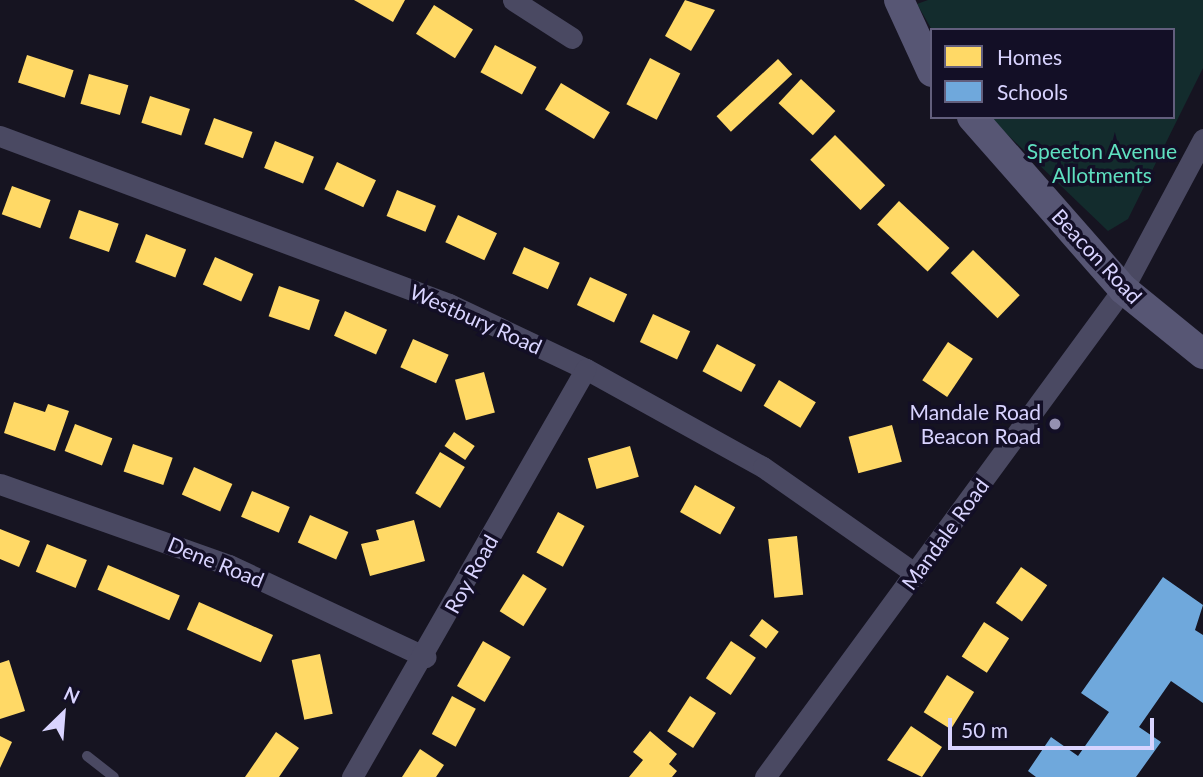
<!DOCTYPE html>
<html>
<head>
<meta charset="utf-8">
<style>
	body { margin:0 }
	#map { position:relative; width:1203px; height:777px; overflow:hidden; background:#161421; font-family:Lato,sans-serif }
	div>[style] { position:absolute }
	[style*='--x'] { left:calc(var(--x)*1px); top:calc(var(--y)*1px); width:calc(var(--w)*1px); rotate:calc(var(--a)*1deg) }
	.green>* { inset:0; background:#132c2d }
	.homes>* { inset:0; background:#ffd966; transform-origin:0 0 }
	.schools>* { inset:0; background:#6fa8dc }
	.lane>* { height:10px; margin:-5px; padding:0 5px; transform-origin:5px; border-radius:5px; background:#4a4962 }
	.street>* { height:21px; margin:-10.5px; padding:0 10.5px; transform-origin:10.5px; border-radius:10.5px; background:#4a4962 }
	.secondary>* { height:30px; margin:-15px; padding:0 15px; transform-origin:15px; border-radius:15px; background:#575674 }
	.dots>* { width:19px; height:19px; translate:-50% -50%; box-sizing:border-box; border:4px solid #130f26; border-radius:50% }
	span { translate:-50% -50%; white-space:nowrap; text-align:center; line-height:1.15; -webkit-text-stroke:7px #130f26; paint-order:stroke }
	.park-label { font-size:21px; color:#5fe0c0 }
	.street-label { font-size:21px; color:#d9d4ff }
	.poi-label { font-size:21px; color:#d9d4ff }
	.right { translate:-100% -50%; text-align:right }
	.legend { position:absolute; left:930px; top:28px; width:245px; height:91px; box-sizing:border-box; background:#130f26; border:2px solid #625e7d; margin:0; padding:9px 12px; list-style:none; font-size:21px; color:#d9d4ff }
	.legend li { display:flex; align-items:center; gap:14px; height:35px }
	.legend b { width:35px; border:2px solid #625e7d }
	.north { position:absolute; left:28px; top:679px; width:70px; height:70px; -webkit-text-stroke:5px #130f26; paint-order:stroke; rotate:25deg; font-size:19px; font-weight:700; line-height:28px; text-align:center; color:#d9d4ff }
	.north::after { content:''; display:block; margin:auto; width:24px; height:32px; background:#d9d4ff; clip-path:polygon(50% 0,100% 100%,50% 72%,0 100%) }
	.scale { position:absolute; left:948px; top:718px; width:206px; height:32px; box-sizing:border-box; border:4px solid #d9d4ff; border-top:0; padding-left:9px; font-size:21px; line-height:24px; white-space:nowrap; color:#d9d4ff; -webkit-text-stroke:5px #130f26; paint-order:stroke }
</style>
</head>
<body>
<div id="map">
	<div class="green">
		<div style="clip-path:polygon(928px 0,1203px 0,1203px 68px,1128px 219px,1108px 231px,989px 117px,1173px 117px,1173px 30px,932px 30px,917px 4px)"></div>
	</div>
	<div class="homes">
		<div style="clip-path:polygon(354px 0,405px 0,393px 22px)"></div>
		<div style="clip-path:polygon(685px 0,715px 10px,691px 51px,665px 36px)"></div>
		<div style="left:434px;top:5px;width:46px;height:34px;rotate:32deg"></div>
		<div style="left:495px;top:45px;width:47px;height:31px;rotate:28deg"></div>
		<div style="left:27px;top:55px;width:49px;height:29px;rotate:18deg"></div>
		<div style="left:650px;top:58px;width:34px;height:52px;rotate:27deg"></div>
		<div style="left:778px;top:59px;width:21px;height:84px;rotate:47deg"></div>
		<div style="left:89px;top:74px;width:41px;height:31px;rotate:16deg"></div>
		<div style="left:801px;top:79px;width:47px;height:33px;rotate:43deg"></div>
		<div style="left:561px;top:83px;width:57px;height:31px;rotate:31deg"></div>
		<div style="left:150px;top:96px;width:42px;height:28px;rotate:18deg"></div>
		<div style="left:214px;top:118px;width:41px;height:28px;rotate:20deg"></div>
		<div style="left:835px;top:135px;width:71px;height:35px;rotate:45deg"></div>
		<div style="left:275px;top:141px;width:42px;height:29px;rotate:22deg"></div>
		<div style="left:337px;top:162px;width:43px;height:30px;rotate:25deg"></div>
		<div style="left:12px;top:186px;width:41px;height:30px;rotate:20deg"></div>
		<div style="left:397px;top:190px;width:42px;height:28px;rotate:22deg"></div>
		<div style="left:899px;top:201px;width:69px;height:32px;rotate:43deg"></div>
		<div style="left:79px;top:210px;width:42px;height:30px;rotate:19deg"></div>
		<div style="left:458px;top:215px;width:43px;height:30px;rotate:25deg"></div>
		<div style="left:146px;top:234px;width:43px;height:30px;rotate:21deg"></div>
		<div style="left:524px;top:247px;width:39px;height:29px;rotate:24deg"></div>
		<div style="left:973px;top:250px;width:65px;height:32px;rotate:44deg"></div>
		<div style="left:215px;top:257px;width:42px;height:30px;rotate:24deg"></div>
		<div style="left:590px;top:277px;width:41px;height:31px;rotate:25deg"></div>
		<div style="left:279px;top:286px;width:43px;height:32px;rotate:19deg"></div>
		<div style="left:345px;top:311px;width:46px;height:27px;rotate:24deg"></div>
		<div style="left:653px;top:314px;width:41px;height:31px;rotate:25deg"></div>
		<div style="left:413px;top:339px;width:39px;height:31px;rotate:24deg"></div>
		<div style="left:948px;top:342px;width:30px;height:46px;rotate:34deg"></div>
		<div style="left:717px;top:344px;width:44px;height:31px;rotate:28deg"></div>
		<div style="left:484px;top:372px;width:42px;height:30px;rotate:75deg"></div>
		<div style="left:779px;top:380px;width:43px;height:30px;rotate:31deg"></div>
		<div style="clip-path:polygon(14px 402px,45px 412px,48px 404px,69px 411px,55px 451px,4px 433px)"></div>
		<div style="left:75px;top:424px;width:40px;height:29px;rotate:21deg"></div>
		<div style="left:892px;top:425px;width:38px;height:45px;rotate:75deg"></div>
		<div style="left:454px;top:432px;width:25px;height:17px;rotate:34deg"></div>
		<div style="left:133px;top:444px;width:42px;height:29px;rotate:19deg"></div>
		<div style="left:630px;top:446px;width:32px;height:44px;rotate:74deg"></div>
		<div style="left:440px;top:452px;width:29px;height:48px;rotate:31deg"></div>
		<div style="left:194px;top:467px;width:42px;height:30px;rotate:24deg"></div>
		<div style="left:695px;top:485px;width:46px;height:31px;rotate:29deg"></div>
		<div style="left:252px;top:491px;width:41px;height:28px;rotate:23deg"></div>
		<div style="left:558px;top:512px;width:30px;height:46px;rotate:28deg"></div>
		<div style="left:310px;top:515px;width:42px;height:30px;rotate:24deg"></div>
		<div style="clip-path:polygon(414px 520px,425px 561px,370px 576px,361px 544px,379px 540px,376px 530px)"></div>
		<div style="clip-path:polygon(0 529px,30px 541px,19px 567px,0 559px)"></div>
		<div style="left:797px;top:536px;width:59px;height:29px;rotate:84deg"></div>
		<div style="left:47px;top:544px;width:43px;height:30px;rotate:22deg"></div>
		<div style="left:108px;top:565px;width:78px;height:27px;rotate:23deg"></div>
		<div style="left:1021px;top:567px;width:32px;height:44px;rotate:35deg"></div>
		<div style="left:523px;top:574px;width:28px;height:44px;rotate:32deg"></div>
		<div style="left:199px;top:602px;width:81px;height:30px;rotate:24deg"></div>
		<div style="left:762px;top:619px;width:21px;height:21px;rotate:37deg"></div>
		<div style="left:984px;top:622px;width:30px;height:41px;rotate:33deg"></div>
		<div style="left:483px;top:641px;width:32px;height:52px;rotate:30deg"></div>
		<div style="left:731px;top:641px;width:30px;height:45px;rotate:34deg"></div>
		<div style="left:320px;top:654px;width:61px;height:29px;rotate:78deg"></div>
		<div style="clip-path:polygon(9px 660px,25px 711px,0 719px,0 663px)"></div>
		<div style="left:947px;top:675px;width:32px;height:44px;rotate:32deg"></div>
		<div style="left:452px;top:696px;width:27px;height:43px;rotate:28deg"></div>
		<div style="left:690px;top:696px;width:31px;height:42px;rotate:33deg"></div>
		<div style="clip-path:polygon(911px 726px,942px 747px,922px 777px,887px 760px)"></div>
		<div style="clip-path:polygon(650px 731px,677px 754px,669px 764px,677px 771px,672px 777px,629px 777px,643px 760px,633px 752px)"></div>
		<div style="clip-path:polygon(276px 732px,299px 748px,279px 777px,245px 777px)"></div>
		<div style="clip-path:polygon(0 736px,12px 742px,0 768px)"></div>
		<div style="clip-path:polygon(420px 749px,444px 765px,436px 777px,402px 777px)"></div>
	</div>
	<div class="schools">
		<div style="clip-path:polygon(1163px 577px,1203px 605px,1195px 630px,1203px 635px,1203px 703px,1171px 681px,1139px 727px,1161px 742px,1136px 777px,1036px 777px,1028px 771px,1051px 737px,1078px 756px,1109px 712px,1081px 693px)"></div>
	</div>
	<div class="lane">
		<div style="--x:87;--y:756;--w:34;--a:38"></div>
	</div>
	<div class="street">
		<div style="--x:513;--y:0;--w:70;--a:32.8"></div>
		<div style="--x:0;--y:136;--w:479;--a:20.5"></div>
		<div style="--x:449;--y:304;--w:152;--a:25.4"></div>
		<div style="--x:586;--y:369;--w:202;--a:29"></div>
		<div style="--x:763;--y:467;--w:187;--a:35"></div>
		<div style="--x:0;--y:484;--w:243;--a:19.5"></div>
		<div style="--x:229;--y:565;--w:217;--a:25.1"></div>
		<div style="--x:352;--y:777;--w:470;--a:-60.2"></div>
		<div style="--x:765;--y:777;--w:605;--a:-53.74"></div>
		<div style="--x:1123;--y:289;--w:170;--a:-61.9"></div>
	</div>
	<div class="secondary">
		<div style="--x:899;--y:0;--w:79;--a:65.4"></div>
		<div style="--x:972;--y:117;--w:229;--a:48.7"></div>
		<div style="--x:1123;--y:289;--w:103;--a:39.1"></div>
	</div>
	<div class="dots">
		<div style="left:1055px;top:424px;background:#9591b1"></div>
	</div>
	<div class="park-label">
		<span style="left:1102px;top:163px">Speeton Avenue<br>Allotments</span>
	</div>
	<div class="street-label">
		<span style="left:1097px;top:256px;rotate:47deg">Beacon Road</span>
		<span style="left:476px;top:319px;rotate:24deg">Westbury Road</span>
		<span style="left:945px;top:534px;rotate:-54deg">Mandale Road</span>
		<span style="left:216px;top:562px;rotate:22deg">Dene Road</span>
		<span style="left:471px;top:574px;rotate:-61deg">Roy Road</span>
	</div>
	<div class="poi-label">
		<span class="right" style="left:1041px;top:424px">Mandale Road<br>Beacon Road</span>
	</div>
	<ul class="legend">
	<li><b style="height:19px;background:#ffd966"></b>Homes</li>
	<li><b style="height:19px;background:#6fa8dc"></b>Schools</li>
	</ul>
	<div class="north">N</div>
	<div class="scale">50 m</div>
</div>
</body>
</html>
